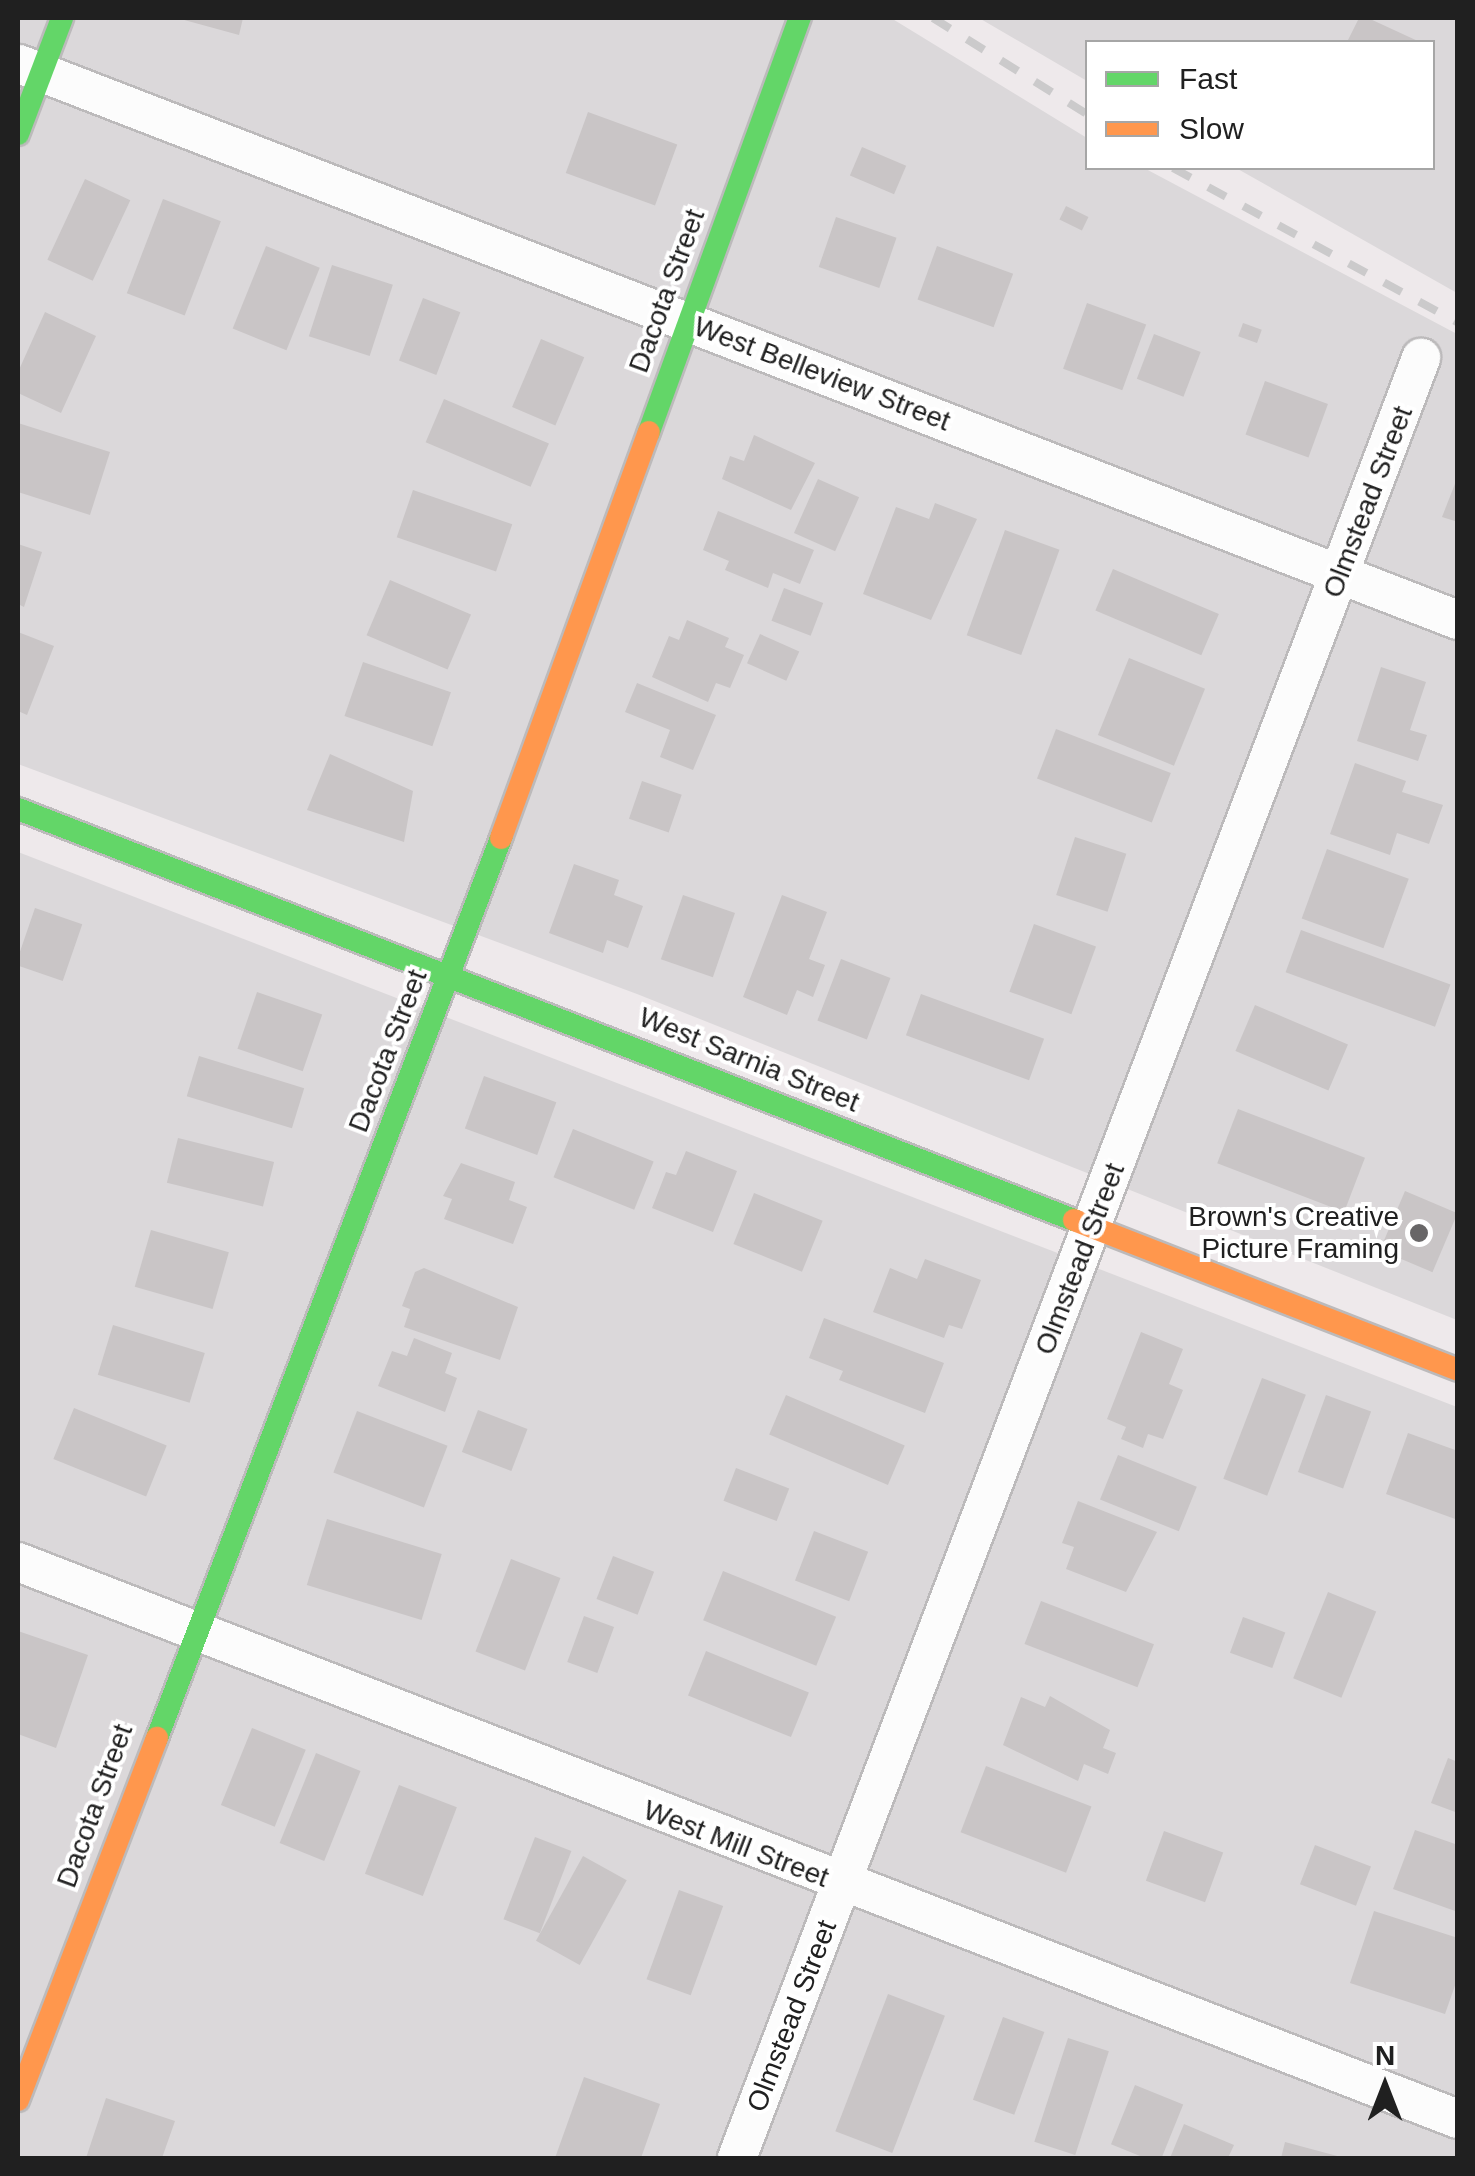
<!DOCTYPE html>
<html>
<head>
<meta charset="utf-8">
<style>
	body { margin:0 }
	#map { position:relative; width:1475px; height:2176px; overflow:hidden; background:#eee9eb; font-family:Arial,sans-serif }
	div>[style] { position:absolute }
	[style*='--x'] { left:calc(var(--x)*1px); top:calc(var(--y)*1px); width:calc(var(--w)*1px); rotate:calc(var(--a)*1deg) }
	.residential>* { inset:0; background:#dbd8da }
	.building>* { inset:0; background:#c9c5c6; transform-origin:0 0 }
	.roads { filter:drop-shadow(2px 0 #bcbabb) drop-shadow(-2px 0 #bcbabb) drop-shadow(0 2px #bcbabb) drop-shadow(0 -2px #bcbabb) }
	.street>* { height:38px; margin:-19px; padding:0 19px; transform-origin:19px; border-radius:19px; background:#fcfcfc }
	.fast>* { height:22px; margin:-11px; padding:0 11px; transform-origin:11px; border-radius:11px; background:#63d668 }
	.slow>* { height:22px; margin:-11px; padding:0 11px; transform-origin:11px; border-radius:11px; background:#ff974d }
	.rail>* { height:8px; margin-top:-4px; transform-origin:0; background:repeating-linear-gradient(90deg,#cbcacb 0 20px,transparent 0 40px) }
	.dots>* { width:28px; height:28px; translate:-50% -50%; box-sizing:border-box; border:5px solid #fff; border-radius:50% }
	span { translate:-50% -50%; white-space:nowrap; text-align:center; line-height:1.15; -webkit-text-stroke:8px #fff; paint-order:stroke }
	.street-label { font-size:28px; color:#202020 }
	.poi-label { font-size:28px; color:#202020 }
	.right { translate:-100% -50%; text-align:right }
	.frame { position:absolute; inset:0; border:20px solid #202020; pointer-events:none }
	.legend { position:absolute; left:1085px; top:40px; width:350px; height:130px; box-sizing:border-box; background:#fff; border:2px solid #a6a6a6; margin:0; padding:12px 18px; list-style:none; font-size:30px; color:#202020 }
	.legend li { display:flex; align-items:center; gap:20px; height:50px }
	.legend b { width:50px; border:2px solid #a6a6a6 }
	.north { position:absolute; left:1335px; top:2036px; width:100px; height:100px; -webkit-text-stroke:8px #fff; paint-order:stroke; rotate:0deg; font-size:28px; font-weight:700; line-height:40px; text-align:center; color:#202020 }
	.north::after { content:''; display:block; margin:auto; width:35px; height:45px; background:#202020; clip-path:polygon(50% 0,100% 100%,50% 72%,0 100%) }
</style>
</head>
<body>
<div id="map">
	<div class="residential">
		<div style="clip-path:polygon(18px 18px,891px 18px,1087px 138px,1088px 168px,1144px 168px,1457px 334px,1457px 1320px,637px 994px,18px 764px)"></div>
		<div style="clip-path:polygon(979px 18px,1457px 18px,1457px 293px,1236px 168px,1432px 168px,1432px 42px,1088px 42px,1087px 81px)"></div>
		<div style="clip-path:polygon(18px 852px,1457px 1407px,1457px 2158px,18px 2158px)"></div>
	</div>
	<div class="building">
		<div style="clip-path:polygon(177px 18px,243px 18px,239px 35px)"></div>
		<div style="clip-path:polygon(1359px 18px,1368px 18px,1420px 42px,1347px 42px)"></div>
		<div style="left:588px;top:112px;width:95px;height:65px;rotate:20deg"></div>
		<div style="left:862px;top:147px;width:48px;height:31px;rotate:23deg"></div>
		<div style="left:85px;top:179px;width:50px;height:89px;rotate:25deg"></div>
		<div style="left:163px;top:199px;width:62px;height:101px;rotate:21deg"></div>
		<div style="left:1066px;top:206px;width:25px;height:15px;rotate:26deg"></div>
		<div style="left:836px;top:217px;width:64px;height:53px;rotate:19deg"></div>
		<div style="left:266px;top:246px;width:58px;height:89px;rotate:22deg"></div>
		<div style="left:937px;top:246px;width:81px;height:57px;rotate:20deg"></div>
		<div style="left:332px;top:265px;width:64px;height:75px;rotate:18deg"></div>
		<div style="left:423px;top:298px;width:40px;height:67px;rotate:21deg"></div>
		<div style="left:1087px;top:303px;width:63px;height:70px;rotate:20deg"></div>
		<div style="clip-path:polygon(45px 312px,96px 336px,61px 413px,18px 393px,18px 372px)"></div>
		<div style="left:1243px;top:323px;width:20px;height:14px;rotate:20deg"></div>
		<div style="left:1154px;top:334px;width:50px;height:48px;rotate:21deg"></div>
		<div style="left:541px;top:339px;width:47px;height:74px;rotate:23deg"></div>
		<div style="left:1265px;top:381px;width:67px;height:57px;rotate:20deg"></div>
		<div style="left:444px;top:399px;width:114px;height:47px;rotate:23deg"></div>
		<div style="clip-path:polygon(18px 423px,110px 452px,90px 515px,18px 492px)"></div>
		<div style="clip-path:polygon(754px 435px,815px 463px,791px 510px,722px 479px,730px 456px,744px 461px)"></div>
		<div style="clip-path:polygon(1458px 476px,1458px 522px,1442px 517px)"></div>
		<div style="left:818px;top:479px;width:45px;height:59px;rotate:24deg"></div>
		<div style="left:413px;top:490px;width:105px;height:50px;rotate:19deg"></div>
		<div style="clip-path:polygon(935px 503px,977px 519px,931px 620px,863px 594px,896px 507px,929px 519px)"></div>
		<div style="clip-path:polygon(718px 511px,814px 550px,800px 584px,773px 573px,768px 588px,725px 570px,729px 561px,703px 550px)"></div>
		<div style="left:1005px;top:530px;width:58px;height:112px;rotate:20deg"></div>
		<div style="clip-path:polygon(18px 544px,42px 552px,24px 607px,18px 604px)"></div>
		<div style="left:1113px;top:569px;width:115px;height:45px;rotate:23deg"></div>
		<div style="left:390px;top:580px;width:88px;height:60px;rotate:23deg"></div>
		<div style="left:784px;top:588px;width:42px;height:35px;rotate:21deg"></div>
		<div style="clip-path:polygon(687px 620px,729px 638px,725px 647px,744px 655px,730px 688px,716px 683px,708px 702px,652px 677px,669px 636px,679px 640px)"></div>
		<div style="clip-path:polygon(18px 632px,54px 646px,27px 715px,18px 711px)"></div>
		<div style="left:760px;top:634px;width:43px;height:32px;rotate:24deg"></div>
		<div style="left:1129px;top:658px;width:82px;height:83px;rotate:22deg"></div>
		<div style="left:363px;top:662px;width:93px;height:57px;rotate:19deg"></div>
		<div style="clip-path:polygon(1381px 667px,1426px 682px,1410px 730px,1427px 735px,1418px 761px,1357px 741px)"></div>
		<div style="clip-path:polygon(637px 683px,716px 715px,693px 770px,660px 757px,670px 730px,625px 712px)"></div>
		<div style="left:1056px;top:729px;width:123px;height:53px;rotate:21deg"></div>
		<div style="clip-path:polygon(330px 754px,413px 791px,404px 842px,307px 810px)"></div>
		<div style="clip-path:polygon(1355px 763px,1406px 781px,1402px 792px,1443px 805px,1429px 844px,1397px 833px,1390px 855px,1330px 834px)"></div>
		<div style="left:642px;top:781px;width:42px;height:40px;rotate:19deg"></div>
		<div style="left:1075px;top:837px;width:54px;height:61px;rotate:18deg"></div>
		<div style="left:1327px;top:849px;width:87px;height:74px;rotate:20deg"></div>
		<div style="clip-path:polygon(574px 864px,619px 880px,614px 895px,643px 906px,628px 948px,607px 940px,603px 953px,549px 933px)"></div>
		<div style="left:683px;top:895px;width:55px;height:68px;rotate:19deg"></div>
		<div style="clip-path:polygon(782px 895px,827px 912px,809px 959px,825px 965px,813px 997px,797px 990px,787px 1015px,743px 997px)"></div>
		<div style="left:35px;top:908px;width:50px;height:60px;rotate:19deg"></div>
		<div style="left:1034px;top:924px;width:66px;height:72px;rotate:20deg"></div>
		<div style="left:1301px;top:930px;width:159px;height:45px;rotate:20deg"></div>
		<div style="left:841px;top:959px;width:53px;height:66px;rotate:21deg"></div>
		<div style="left:257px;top:992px;width:69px;height:60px;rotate:19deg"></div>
		<div style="left:921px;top:994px;width:131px;height:44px;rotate:20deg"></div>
		<div style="left:1255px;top:1005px;width:101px;height:50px;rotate:23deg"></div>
		<div style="left:199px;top:1056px;width:110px;height:42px;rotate:17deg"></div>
		<div style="left:484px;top:1076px;width:77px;height:56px;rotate:20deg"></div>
		<div style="left:1238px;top:1109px;width:136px;height:58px;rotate:21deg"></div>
		<div style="left:573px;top:1129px;width:87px;height:52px;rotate:22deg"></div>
		<div style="left:178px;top:1138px;width:99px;height:46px;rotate:14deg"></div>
		<div style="clip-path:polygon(686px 1151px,737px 1171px,713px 1232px,652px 1208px,666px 1172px,676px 1175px)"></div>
		<div style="clip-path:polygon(461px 1163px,515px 1182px,509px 1200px,527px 1207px,513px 1244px,444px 1219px,452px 1199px,443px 1196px)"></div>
		<div style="left:1405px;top:1191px;width:57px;height:64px;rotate:23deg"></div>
		<div style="left:754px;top:1193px;width:74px;height:55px;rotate:22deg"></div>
		<div style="left:151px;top:1230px;width:81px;height:59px;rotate:16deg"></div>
		<div style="clip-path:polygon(925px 1259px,981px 1280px,962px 1329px,949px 1325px,944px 1338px,873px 1312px,890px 1268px,917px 1279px)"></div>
		<div style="clip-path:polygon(424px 1268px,518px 1307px,500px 1360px,404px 1327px,410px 1309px,402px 1306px,415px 1272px)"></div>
		<div style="clip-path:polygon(824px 1318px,944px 1363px,925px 1413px,839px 1380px,843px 1371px,809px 1358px)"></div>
		<div style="left:113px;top:1325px;width:96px;height:52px;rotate:17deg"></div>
		<div style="clip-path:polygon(1141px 1332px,1183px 1349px,1169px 1384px,1183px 1390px,1163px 1439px,1148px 1434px,1143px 1448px,1121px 1439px,1126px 1427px,1107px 1419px)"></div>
		<div style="clip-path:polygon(414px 1338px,452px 1353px,445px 1373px,457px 1378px,445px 1412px,378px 1386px,392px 1351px,407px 1356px)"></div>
		<div style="left:1262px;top:1378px;width:47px;height:108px;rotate:21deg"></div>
		<div style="left:786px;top:1395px;width:129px;height:43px;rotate:23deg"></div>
		<div style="left:1326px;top:1395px;width:48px;height:82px;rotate:20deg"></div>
		<div style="left:74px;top:1408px;width:100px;height:55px;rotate:22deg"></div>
		<div style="left:478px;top:1410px;width:53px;height:45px;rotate:21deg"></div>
		<div style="left:357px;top:1411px;width:97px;height:66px;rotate:21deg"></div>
		<div style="clip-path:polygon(1408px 1433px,1458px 1451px,1458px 1520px,1386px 1494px)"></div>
		<div style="left:1118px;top:1455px;width:85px;height:48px;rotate:22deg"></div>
		<div style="left:736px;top:1468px;width:57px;height:35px;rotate:21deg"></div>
		<div style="clip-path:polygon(1078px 1501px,1157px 1532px,1126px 1592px,1066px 1569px,1074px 1547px,1062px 1543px)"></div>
		<div style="left:327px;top:1519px;width:120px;height:69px;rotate:17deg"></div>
		<div style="left:814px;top:1531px;width:58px;height:53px;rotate:21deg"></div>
		<div style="left:613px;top:1556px;width:44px;height:46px;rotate:21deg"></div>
		<div style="left:511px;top:1559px;width:53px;height:99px;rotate:21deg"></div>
		<div style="left:723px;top:1571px;width:122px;height:53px;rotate:22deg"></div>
		<div style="left:1328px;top:1592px;width:52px;height:93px;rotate:22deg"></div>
		<div style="left:1041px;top:1601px;width:121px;height:46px;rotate:21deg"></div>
		<div style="left:584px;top:1616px;width:32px;height:49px;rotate:20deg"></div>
		<div style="left:1243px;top:1617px;width:45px;height:38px;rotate:20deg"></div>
		<div style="clip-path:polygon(18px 1631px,88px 1655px,56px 1748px,18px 1734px)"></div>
		<div style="left:706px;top:1651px;width:111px;height:48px;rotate:22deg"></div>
		<div style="clip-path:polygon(1050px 1696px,1110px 1730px,1103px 1748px,1116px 1753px,1108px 1774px,1084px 1764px,1078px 1781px,1003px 1745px,1021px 1697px,1045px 1707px)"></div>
		<div style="left:252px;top:1728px;width:58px;height:83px;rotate:22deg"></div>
		<div style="left:316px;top:1753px;width:48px;height:97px;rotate:22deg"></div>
		<div style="clip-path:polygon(1448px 1758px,1458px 1762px,1458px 1813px,1431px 1803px)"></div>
		<div style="left:986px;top:1766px;width:113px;height:71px;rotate:21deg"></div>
		<div style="left:399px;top:1785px;width:62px;height:95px;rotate:21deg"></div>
		<div style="clip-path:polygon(1415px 1830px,1458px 1845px,1458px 1912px,1393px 1889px)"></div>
		<div style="left:1164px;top:1831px;width:63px;height:53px;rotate:20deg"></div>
		<div style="left:535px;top:1837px;width:39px;height:88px;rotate:21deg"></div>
		<div style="left:1315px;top:1845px;width:60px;height:42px;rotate:21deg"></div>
		<div style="left:583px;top:1856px;width:50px;height:97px;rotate:29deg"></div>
		<div style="left:679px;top:1890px;width:47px;height:95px;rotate:20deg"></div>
		<div style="clip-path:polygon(1374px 1911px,1458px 1938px,1458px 1977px,1445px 2014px,1350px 1983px)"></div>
		<div style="left:888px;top:1994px;width:61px;height:147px;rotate:21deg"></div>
		<div style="left:1003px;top:2017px;width:44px;height:88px;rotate:20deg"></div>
		<div style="left:1068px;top:2038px;width:43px;height:109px;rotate:18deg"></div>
		<div style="clip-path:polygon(584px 2077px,660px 2104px,641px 2158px,555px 2158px)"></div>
		<div style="left:1135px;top:2085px;width:52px;height:64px;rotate:22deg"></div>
		<div style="clip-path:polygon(106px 2098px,175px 2121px,162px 2158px,86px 2158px)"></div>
		<div style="clip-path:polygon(1184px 2124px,1234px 2145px,1228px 2158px,1170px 2158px)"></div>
		<div style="clip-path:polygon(1285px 2142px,1341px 2157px,1340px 2158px,1281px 2158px)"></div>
	</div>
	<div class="roads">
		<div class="street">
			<div style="--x:19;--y:64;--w:1543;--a:21.13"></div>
			<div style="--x:18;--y:1562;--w:1544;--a:21.15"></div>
			<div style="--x:737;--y:2158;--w:1926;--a:-69.19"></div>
		</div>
		<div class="fast">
			<div style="--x:18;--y:134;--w:124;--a:-69.2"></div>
			<div style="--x:649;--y:432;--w:441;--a:-70"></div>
			<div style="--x:18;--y:809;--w:1133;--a:21.27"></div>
			<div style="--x:157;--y:1738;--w:964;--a:-69.08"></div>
		</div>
		<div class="slow">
			<div style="--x:501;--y:838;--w:432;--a:-70"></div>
			<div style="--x:1074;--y:1220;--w:412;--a:21.3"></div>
			<div style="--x:18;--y:2100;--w:388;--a:-69"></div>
		</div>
	</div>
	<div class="rail">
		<div style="--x:933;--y:18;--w:183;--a:32"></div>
		<div style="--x:1173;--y:168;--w:324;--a:28.5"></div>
	</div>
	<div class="dots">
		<div style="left:1419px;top:1233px;background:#686667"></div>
	</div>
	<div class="street-label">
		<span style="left:667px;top:291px;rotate:-70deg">Dacota Street</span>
		<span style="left:822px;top:374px;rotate:21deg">West Belleview Street</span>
		<span style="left:1368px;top:502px;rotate:-69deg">Olmstead Street</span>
		<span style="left:388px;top:1051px;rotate:-69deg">Dacota Street</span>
		<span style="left:749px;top:1060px;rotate:22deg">West Sarnia Street</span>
		<span style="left:1080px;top:1259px;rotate:-69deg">Olmstead Street</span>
		<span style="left:95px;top:1806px;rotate:-70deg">Dacota Street</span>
		<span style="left:736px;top:1844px;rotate:21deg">West Mill Street</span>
		<span style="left:792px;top:2016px;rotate:-69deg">Olmstead Street</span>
	</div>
	<div class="poi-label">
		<span class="right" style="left:1399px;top:1233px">Brown's Creative<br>Picture Framing</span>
	</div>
	<div class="frame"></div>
	<ul class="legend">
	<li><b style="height:12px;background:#63d668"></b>Fast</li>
	<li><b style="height:12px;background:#ff974d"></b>Slow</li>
	</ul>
	<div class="north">N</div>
</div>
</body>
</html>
